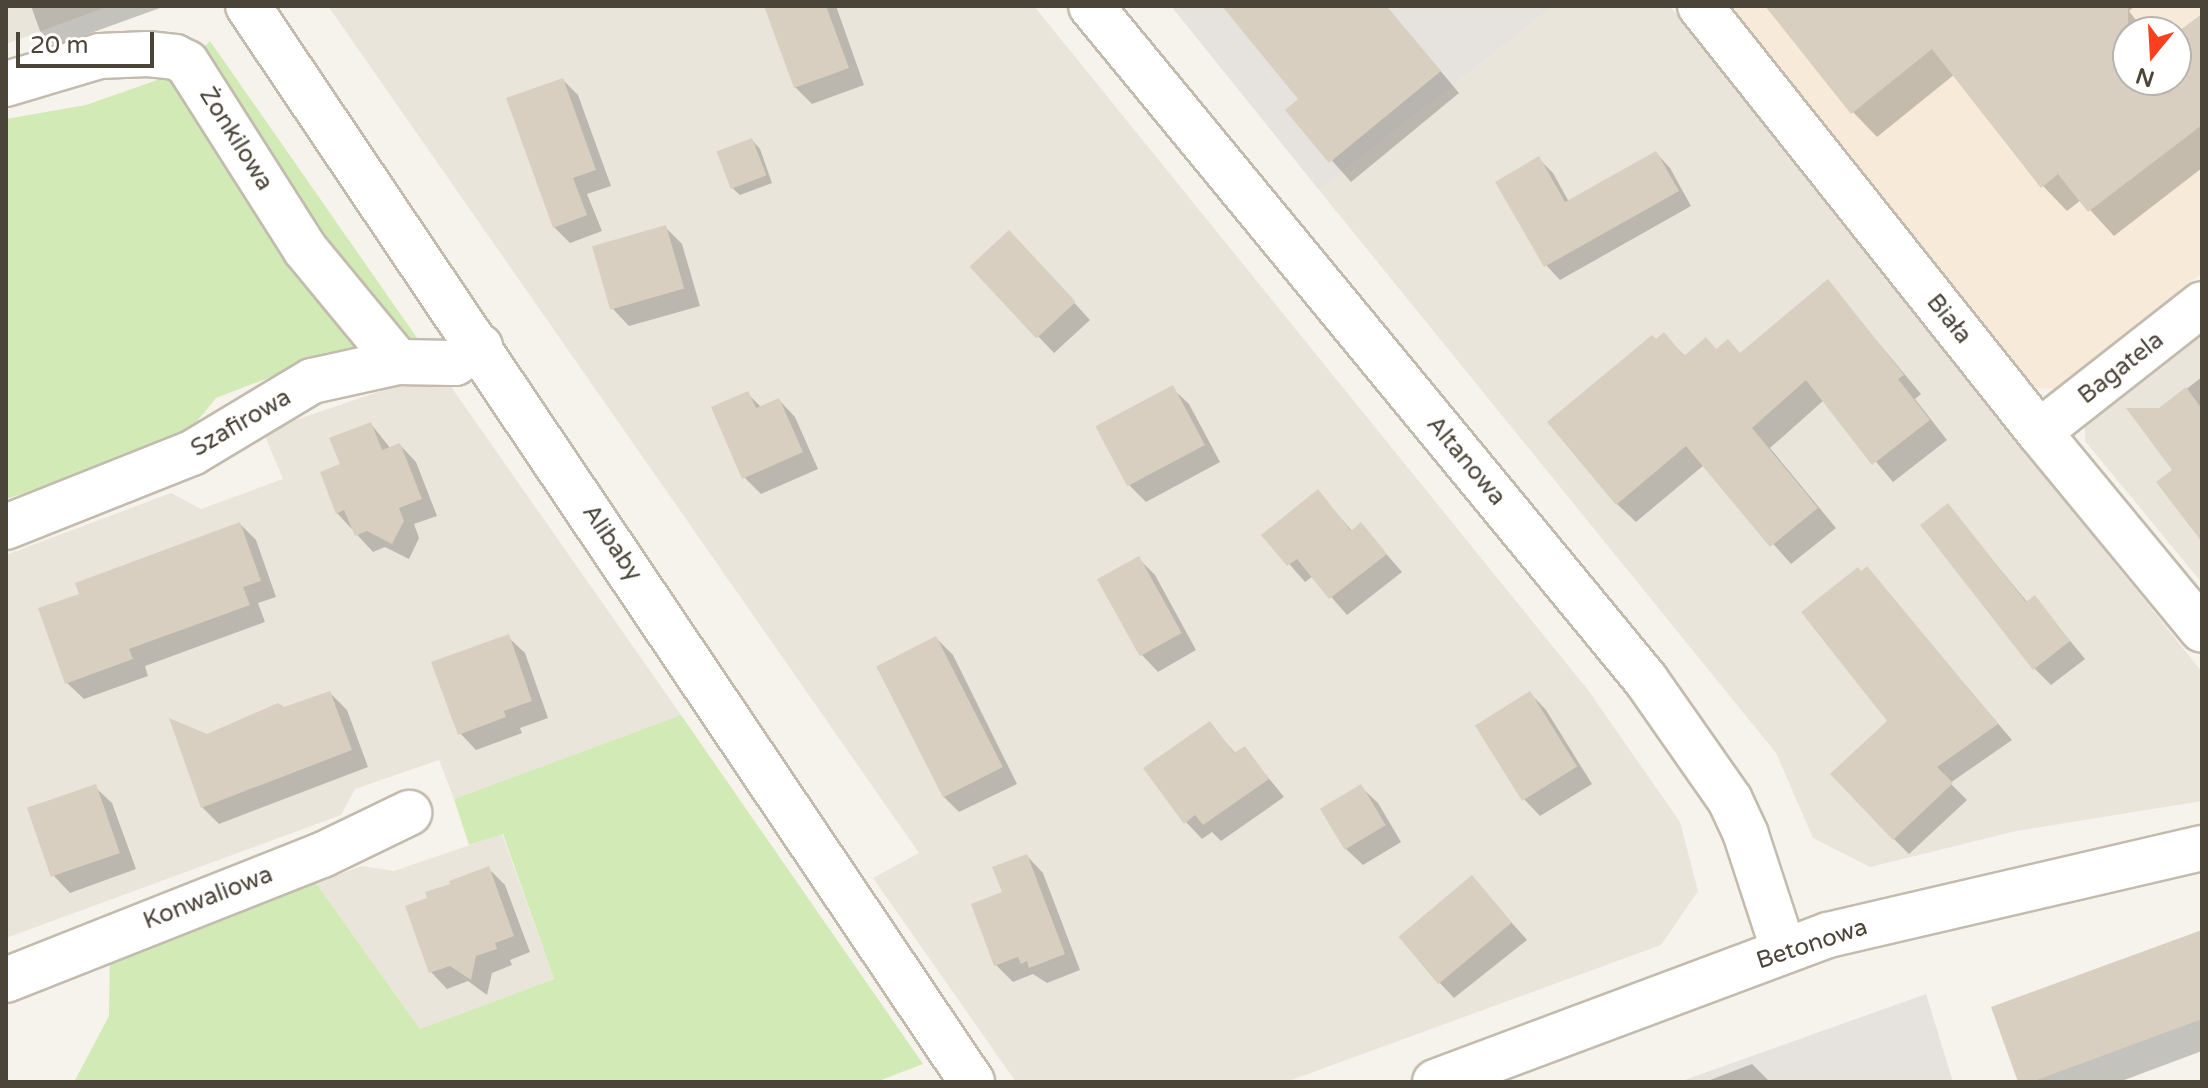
<!DOCTYPE html>
<html>
<head>
<meta charset="utf-8">
<style>
	body { margin:0 }
	#map { position:relative; width:2208px; height:1088px; overflow:hidden; background:#f6f3ec; font-family:"Varela Round",sans-serif }
	div>[style] { position:absolute }
	[style*='--x'] { left:calc(var(--x)*1px); top:calc(var(--y)*1px); width:calc(var(--w)*1px); rotate:calc(var(--a)*1deg) }
	.residential>* { inset:0; background:#eae5da }
	.commercial>* { inset:0; background:#f7ead8 }
	.industrial>* { inset:0; background:#e6e2dd }
	.green>* { inset:0; background:#d2eab5 }
	.shadow>* { inset:0; background:#0003 }
	.building>* { inset:0; background:#d8cfc1; transform-origin:0 0 }
	.roads { filter:drop-shadow(2px 0 #c2bbae) drop-shadow(-2px 0 #c2bbae) drop-shadow(0 2px #c2bbae) drop-shadow(0 -2px #c2bbae) }
	.minor>* { height:44px; margin:-22px; padding:0 22px; transform-origin:22px; border-radius:22px; background:#fff }
	span { translate:-50% -50%; white-space:nowrap; text-align:center; line-height:1.15; -webkit-text-stroke:8px #fff; paint-order:stroke }
	.street-label { font-size:24px; color:#4b4439 }
	.frame { position:absolute; inset:0; border:8px solid #4b4439; pointer-events:none }
	.north { position:absolute; left:2112px; top:16px; width:80px; height:80px; box-sizing:border-box; background:#fff; border:2px solid #b7b4b0; border-radius:50%; rotate:198deg; font-size:22px; font-weight:700; line-height:32px; text-align:center; color:#4b4439 }
	.north::after { content:''; display:block; margin:auto; width:28px; height:36px; background:#fc3f1d; clip-path:polygon(50% 0,100% 100%,50% 72%,0 100%) }
	.scale { position:absolute; left:16px; top:32px; width:138px; height:36px; box-sizing:border-box; border:4px solid #4b4439; border-top:0; padding-left:10px; font-size:24px; line-height:28px; white-space:nowrap; color:#4b4439; -webkit-text-stroke:6px #fff; paint-order:stroke }
</style>
</head>
<body>
<div id="map">
	<div class="residential">
		<div style="clip-path:polygon(6px 6px,109px 6px,6px 44px)"></div>
		<div style="clip-path:polygon(328px 6px,1034px 6px,1588px 690px,1680px 822px,1698px 891px,1661px 945px,1286px 1082px,1016px 1082px,873px 878px,919px 853px)"></div>
		<div style="clip-path:polygon(1554px 6px,1670px 6px,2202px 672px,2202px 801px,2016px 831px,1870px 867px,1813px 838px,1776px 753px,1319px 190px)"></div>
		<div style="clip-path:polygon(2202px 329px,2202px 583px,2085px 441px,2085px 422px)"></div>
		<div style="clip-path:polygon(440px 371px,681px 715px,454px 799px,439px 760px,355px 789px,341px 815px,6px 938px,6px 555px,171px 493px,201px 509px,283px 479px,263px 431px)"></div>
		<div style="clip-path:polygon(502px 834px,554px 979px,420px 1029px,316px 883px,362px 866px,394px 871px)"></div>
	</div>
	<div class="commercial">
		<div style="clip-path:polygon(evenodd,1731px 6px,2202px 6px,2202px 273px,2056px 389px,2036px 388px,1731px 6px,2128px 32px,2176px 32px,2176px 80px,2128px 80px,2128px 32px)"></div>
	</div>
	<div class="industrial">
		<div style="clip-path:polygon(1171px 6px,1554px 6px,1319px 190px)"></div>
		<div style="clip-path:polygon(1926px 994px,1953px 1082px,1679px 1082px)"></div>
	</div>
	<div class="green">
		<div style="clip-path:polygon(210px 41px,422px 345px,294px 368px,216px 398px,194px 425px,157px 450px,6px 499px,6px 119px,86px 105px,180px 72px)"></div>
		<div style="clip-path:polygon(681px 715px,923px 1064px,876px 1082px,74px 1082px,109px 1016px,110px 948px,305px 873px,316px 883px,420px 1029px,554px 979px,503px 834px,469px 845px,454px 799px)"></div>
	</div>
	<div class="shadow">
		<div style="clip-path:polygon(31px 6px,159px 6px,160px 8px,55px 46px,40px 31px)"></div>
		<div style="clip-path:polygon(766px 6px,836px 6px,864px 85px,812px 104px,795px 87px)"></div>
		<div style="clip-path:polygon(1225px 6px,1386px 6px,1459px 93px,1351px 182px,1287px 110px,1301px 99px)"></div>
		<div style="clip-path:polygon(1768px 6px,2135px 6px,2129px 11px,2145px 32px,2128px 32px,2128px 80px,2176px 80px,2176px 35px,2202px 16px,2202px 168px,2114px 236px,2081px 200px,2067px 211px,2043px 186px,1955px 74px,1877px 137px,1853px 112px)"></div>
		<div style="clip-path:polygon(563px 80px,578px 95px,611px 186px,587px 194px,602px 231px,570px 243px,554px 227px)"></div>
		<div style="clip-path:polygon(752px 140px,760px 149px,772px 183px,740px 195px,731px 187px)"></div>
		<div style="clip-path:polygon(1656px 153px,1670px 168px,1691px 206px,1560px 280px,1546px 265px,1539px 159px,1553px 173px,1569px 202px)"></div>
		<div style="clip-path:polygon(665px 227px,682px 244px,700px 306px,629px 326px,613px 309px)"></div>
		<div style="clip-path:polygon(1025px 249px,1090px 320px,1054px 353px,972px 266px)"></div>
		<div style="clip-path:polygon(1828px 282px,1921px 394px,1915px 399px,1947px 440px,1893px 482px,1824px 400px,1770px 448px,1836px 528px,1791px 564px,1704px 465px,1636px 522px,1617px 504px,1656px 342px,1664px 335px,1686px 357px,1717px 351px,1741px 354px)"></div>
		<div style="clip-path:polygon(2202px 377px,2202px 539px,2175px 470px,2159px 410px)"></div>
		<div style="clip-path:polygon(1172px 388px,1189px 404px,1220px 462px,1146px 502px,1129px 485px)"></div>
		<div style="clip-path:polygon(748px 394px,762px 408px,779px 400px,795px 417px,818px 469px,761px 494px,744px 477px)"></div>
		<div style="clip-path:polygon(371px 424px,391px 449px,400px 445px,416px 462px,437px 516px,414px 524px,419px 538px,409px 559px,385px 547px,373px 552px,337px 513px,342px 466px)"></div>
		<div style="clip-path:polygon(1318px 492px,1353px 532px,1361px 525px,1402px 572px,1347px 615px,1313px 576px,1305px 582px,1264px 535px)"></div>
		<div style="clip-path:polygon(1948px 506px,2028px 603px,2035px 598px,2085px 659px,2051px 685px,2034px 668px)"></div>
		<div style="clip-path:polygon(240px 524px,256px 540px,276px 597px,258px 603px,265px 622px,145px 666px,148px 676px,84px 699px,67px 683px,81px 595px)"></div>
		<div style="clip-path:polygon(1138px 558px,1155px 575px,1196px 650px,1158px 672px,1142px 655px)"></div>
		<div style="clip-path:polygon(1867px 569px,2012px 740px,1950px 783px,1967px 800px,1909px 854px,1894px 839px,1890px 721px,1862px 573px)"></div>
		<div style="clip-path:polygon(508px 637px,525px 653px,548px 718px,520px 728px,522px 733px,476px 750px,460px 733px)"></div>
		<div style="clip-path:polygon(936px 638px,953px 655px,1017px 784px,959px 812px,943px 796px)"></div>
		<div style="clip-path:polygon(330px 693px,347px 710px,368px 767px,219px 824px,202px 807px,207px 737px)"></div>
		<div style="clip-path:polygon(1530px 693px,1546px 710px,1592px 784px,1540px 816px,1524px 799px,1478px 725px)"></div>
		<div style="clip-path:polygon(1210px 724px,1236px 754px,1244px 748px,1284px 797px,1221px 841px,1212px 832px,1202px 839px,1186px 822px)"></div>
		<div style="clip-path:polygon(95px 787px,112px 803px,136px 869px,70px 893px,54px 876px)"></div>
		<div style="clip-path:polygon(1361px 787px,1378px 803px,1401px 842px,1363px 865px,1346px 849px)"></div>
		<div style="clip-path:polygon(1027px 856px,1043px 873px,1080px 970px,1047px 983px,1033px 974px,1013px 982px,996px 965px,1004px 893px)"></div>
		<div style="clip-path:polygon(489px 869px,505px 885px,530px 952px,510px 960px,512px 965px,492px 973px,487px 995px,468px 981px,447px 989px,431px 972px)"></div>
		<div style="clip-path:polygon(1472px 878px,1527px 940px,1454px 998px,1438px 981px)"></div>
		<div style="clip-path:polygon(2202px 932px,2202px 1051px,2119px 1082px,2021px 1082px)"></div>
		<div style="clip-path:polygon(1752px 1064px,1770px 1082px,1705px 1082px)"></div>
	</div>
	<div class="building">
		<div style="clip-path:polygon(764px 6px,826px 6px,849px 68px,794px 88px)"></div>
		<div style="clip-path:polygon(1222px 6px,1386px 6px,1441px 71px,1329px 163px,1285px 110px,1298px 99px)"></div>
		<div style="clip-path:polygon(1765px 6px,2128px 6px,2128px 80px,2176px 80px,2176px 33px,2202px 14px,2202px 125px,2088px 212px,2058px 174px,2041px 188px,1932px 49px,1851px 114px)"></div>
		<div style="clip-path:polygon(563px 78px,596px 170px,573px 178px,587px 215px,553px 228px,506px 98px)"></div>
		<div style="left:752px;top:138px;width:40px;height:38px;rotate:69deg"></div>
		<div style="clip-path:polygon(1656px 151px,1679px 191px,1544px 267px,1495px 182px,1539px 156px,1565px 202px)"></div>
		<div style="left:666px;top:225px;width:66px;height:77px;rotate:74deg"></div>
		<div style="left:1009px;top:230px;width:98px;height:54px;rotate:47deg"></div>
		<div style="clip-path:polygon(1828px 279px,1904px 375px,1898px 379px,1930px 420px,1872px 465px,1806px 380px,1752px 428px,1818px 508px,1770px 547px,1686px 446px,1616px 505px,1547px 422px,1652px 335px,1656px 339px,1664px 332px,1684px 356px,1706px 337px,1716px 349px,1728px 339px,1740px 353px)"></div>
		<div style="left:1173px;top:385px;width:68px;height:88px;rotate:62deg"></div>
		<div style="clip-path:polygon(2186px 387px,2202px 409px,2202px 542px,2156px 482px,2172px 470px,2126px 408px,2159px 408px)"></div>
		<div style="clip-path:polygon(748px 391px,756px 408px,779px 398px,803px 452px,742px 479px,711px 407px)"></div>
		<div style="clip-path:polygon(371px 422px,382px 450px,400px 443px,422px 499px,399px 508px,404px 521px,392px 544px,367px 531px,355px 536px,344px 510px,336px 514px,320px 472px,340px 464px,329px 438px)"></div>
		<div style="clip-path:polygon(1318px 489px,1351px 531px,1361px 522px,1387px 554px,1329px 599px,1297px 559px,1287px 566px,1261px 535px)"></div>
		<div style="clip-path:polygon(1948px 503px,2026px 602px,2035px 595px,2070px 641px,2033px 670px,1920px 525px)"></div>
		<div style="clip-path:polygon(240px 522px,261px 581px,243px 587px,250px 605px,129px 649px,133px 659px,65px 684px,38px 608px,79px 594px,75px 583px)"></div>
		<div style="left:1139px;top:556px;width:88px;height:48px;rotate:61deg"></div>
		<div style="clip-path:polygon(1867px 566px,1998px 724px,1937px 767px,1953px 783px,1893px 840px,1830px 774px,1887px 721px,1801px 612px,1858px 567px,1861px 571px)"></div>
		<div style="clip-path:polygon(509px 634px,532px 701px,504px 711px,506px 717px,458px 735px,431px 662px)"></div>
		<div style="left:936px;top:636px;width:147px;height:67px;rotate:63deg"></div>
		<div style="clip-path:polygon(330px 691px,352px 750px,201px 808px,169px 718px,207px 734px,278px 703px,284px 707px)"></div>
		<div style="left:1530px;top:691px;width:89px;height:65px;rotate:58deg"></div>
		<div style="clip-path:polygon(1210px 721px,1234px 753px,1245px 746px,1269px 779px,1203px 825px,1195px 815px,1184px 824px,1143px 768px)"></div>
		<div style="left:96px;top:784px;width:73px;height:73px;rotate:71deg"></div>
		<div style="left:1361px;top:784px;width:48px;height:48px;rotate:59deg"></div>
		<div style="clip-path:polygon(1027px 854px,1065px 954px,1029px 968px,1027px 961px,1021px 964px,1018px 957px,994px 966px,971px 904px,1002px 892px,992px 867px)"></div>
		<div style="clip-path:polygon(489px 866px,514px 936px,495px 943px,497px 949px,476px 956px,471px 980px,450px 966px,429px 973px,405px 906px,427px 898px,425px 892px,450px 884px,449px 881px)"></div>
		<div style="left:1472px;top:875px;width:62px;height:96px;rotate:50deg"></div>
		<div style="clip-path:polygon(2202px 930px,2202px 1019px,2031px 1082px,2018px 1082px,1991px 1007px)"></div>
	</div>
	<div class="roads">
		<div class="minor">
			<div style="--x:248;--y:6;--w:1297;--a:56.06"></div>
			<div style="--x:1091;--y:6;--w:873;--a:50.53"></div>
			<div style="--x:1646;--y:680;--w:146;--a:55"></div>
			<div style="--x:1730;--y:800;--w:38;--a:65"></div>
			<div style="--x:1746;--y:835;--w:122;--a:71.9"></div>
			<div style="--x:1700;--y:6;--w:544;--a:51.49"></div>
			<div style="--x:2039;--y:432;--w:256;--a:50.5"></div>
			<div style="--x:6;--y:84;--w:98;--a:-16.6"></div>
			<div style="--x:100;--y:56;--w:48;--a:-2.4"></div>
			<div style="--x:148;--y:54;--w:27;--a:6"></div>
			<div style="--x:175;--y:57;--w:13;--a:27"></div>
			<div style="--x:187;--y:63;--w:220;--a:57.6"></div>
			<div style="--x:305;--y:249;--w:146;--a:50.5"></div>
			<div style="--x:2039;--y:432;--w:207;--a:-38.1"></div>
			<div style="--x:6;--y:527;--w:200;--a:-21.7"></div>
			<div style="--x:192;--y:453;--w:140;--a:-31"></div>
			<div style="--x:312;--y:381;--w:88;--a:-12.5"></div>
			<div style="--x:398;--y:362;--w:57;--a:1"></div>
			<div style="--x:455;--y:363;--w:30;--a:-33"></div>
			<div style="--x:6;--y:980;--w:340;--a:-21.6"></div>
			<div style="--x:322;--y:855;--w:97;--a:-25.8"></div>
			<div style="--x:1435;--y:1082;--w:420;--a:-20.5"></div>
			<div style="--x:1828;--y:935;--w:384;--a:-13.1"></div>
		</div>
	</div>
	<div class="street-label">
		<span style="left:236px;top:139px;rotate:58deg">Żonkilowa</span>
		<span style="left:1949px;top:319px;rotate:51deg">Biała</span>
		<span style="left:2121px;top:368px;rotate:-38deg">Bagatela</span>
		<span style="left:241px;top:423px;rotate:-30deg">Szafirowa</span>
		<span style="left:1466px;top:461px;rotate:50deg">Altanowa</span>
		<span style="left:612px;top:543px;rotate:56deg">Alibaby</span>
		<span style="left:208px;top:898px;rotate:-21deg">Konwaliowa</span>
		<span style="left:1812px;top:944px;rotate:-18deg">Betonowa</span>
	</div>
	<div class="frame"></div>
	<div class="north">N</div>
	<div class="scale">20 m</div>
</div>
</body>
</html>
